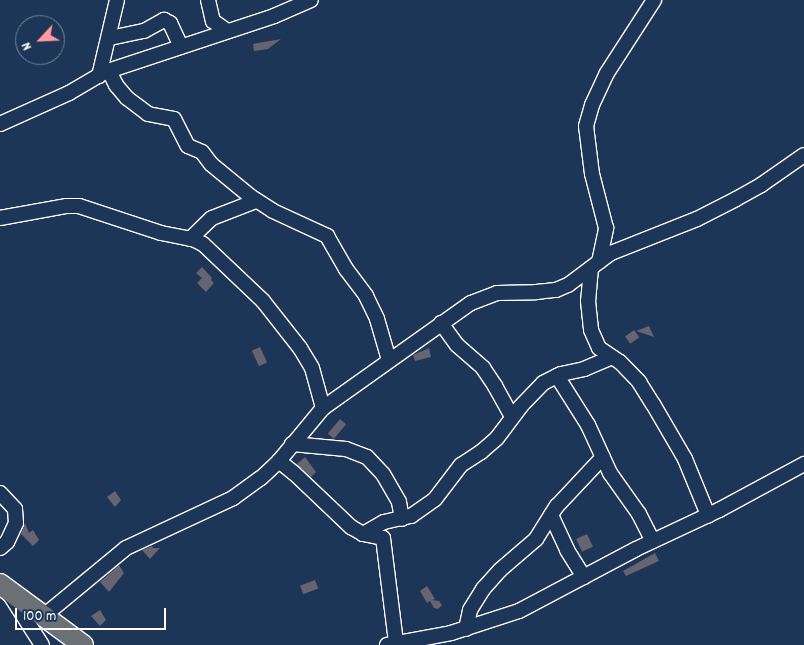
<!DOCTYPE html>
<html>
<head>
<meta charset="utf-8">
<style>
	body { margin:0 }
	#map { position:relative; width:804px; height:645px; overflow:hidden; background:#1d3557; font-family:Dekko,sans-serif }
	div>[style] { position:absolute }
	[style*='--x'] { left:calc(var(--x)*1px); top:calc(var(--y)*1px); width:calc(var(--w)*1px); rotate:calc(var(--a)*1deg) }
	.building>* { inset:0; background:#656470; transform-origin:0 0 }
	.roads { filter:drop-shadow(1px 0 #fff) drop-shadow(-1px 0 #fff) drop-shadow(0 1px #fff) drop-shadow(0 -1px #fff) }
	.minor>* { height:14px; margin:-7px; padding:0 7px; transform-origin:7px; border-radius:7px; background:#1d3557 }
	.highway>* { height:20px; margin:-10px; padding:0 10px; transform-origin:10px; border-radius:10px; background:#6b7074 }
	span { translate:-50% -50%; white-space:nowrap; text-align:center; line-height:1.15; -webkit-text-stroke:4px #1d3557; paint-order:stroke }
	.north { position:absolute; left:15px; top:15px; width:50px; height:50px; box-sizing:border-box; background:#1d3557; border:1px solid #77869a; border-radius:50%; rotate:245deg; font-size:14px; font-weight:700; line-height:20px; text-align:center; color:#fff }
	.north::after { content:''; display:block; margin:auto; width:18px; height:22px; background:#ff9aa2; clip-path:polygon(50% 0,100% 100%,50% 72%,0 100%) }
	.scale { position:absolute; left:15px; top:608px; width:151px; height:22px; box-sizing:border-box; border:2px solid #fff; border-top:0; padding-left:6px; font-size:15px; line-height:18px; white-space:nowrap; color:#fff; -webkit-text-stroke:4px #1d3557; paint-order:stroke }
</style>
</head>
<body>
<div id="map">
	<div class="building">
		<div style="clip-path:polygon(281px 39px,268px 49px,254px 51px,253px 44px)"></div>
		<div style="clip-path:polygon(202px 267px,212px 278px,211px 280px,214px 283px,206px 292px,197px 283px,202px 278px,196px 273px)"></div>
		<div style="clip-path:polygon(649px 326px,654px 337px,636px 331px)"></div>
		<div style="left:634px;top:330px;width:9px;height:11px;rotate:54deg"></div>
		<div style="left:260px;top:347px;width:17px;height:9px;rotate:65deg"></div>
		<div style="clip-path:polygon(429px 348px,431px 357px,415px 361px,413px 355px)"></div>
		<div style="left:340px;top:419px;width:8px;height:19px;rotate:40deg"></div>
		<div style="clip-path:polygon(305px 457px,316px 472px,311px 477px,297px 464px)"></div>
		<div style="clip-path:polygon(115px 491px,121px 500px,115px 507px,107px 497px)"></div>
		<div style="clip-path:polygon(25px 523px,29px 533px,33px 530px,39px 540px,33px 546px,21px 534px)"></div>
		<div style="left:587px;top:534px;width:14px;height:12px;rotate:65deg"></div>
		<div style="clip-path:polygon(152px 546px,153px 548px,160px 548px,150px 559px,142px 550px)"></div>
		<div style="clip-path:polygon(655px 553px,659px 561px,626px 576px,623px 571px)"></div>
		<div style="clip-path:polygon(119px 565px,124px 573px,109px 592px,100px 582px)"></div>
		<div style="left:315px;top:580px;width:9px;height:16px;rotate:69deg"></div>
		<div style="clip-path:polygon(427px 586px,435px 599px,432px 600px,439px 601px,442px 605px,438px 609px,434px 608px,430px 601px,427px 603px,420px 591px)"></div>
		<div style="clip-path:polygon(100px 610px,106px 620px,100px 626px,91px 616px)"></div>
	</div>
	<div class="roads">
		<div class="minor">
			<div style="--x:208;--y:0;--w:22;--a:77"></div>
			<div style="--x:213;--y:21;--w:16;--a:35"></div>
			<div style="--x:110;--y:38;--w:35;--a:-12"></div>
			<div style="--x:144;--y:31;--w:23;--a:-29"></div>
			<div style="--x:164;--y:20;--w:7;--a:27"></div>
			<div style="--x:170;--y:23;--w:26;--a:65"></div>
			<div style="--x:109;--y:71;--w:16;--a:63"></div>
			<div style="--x:116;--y:85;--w:17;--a:50"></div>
			<div style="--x:127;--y:98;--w:26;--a:37"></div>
			<div style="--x:148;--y:114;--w:26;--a:11"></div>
			<div style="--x:174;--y:119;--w:30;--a:63"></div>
			<div style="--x:188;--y:146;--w:15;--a:23"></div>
			<div style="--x:202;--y:152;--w:15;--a:53"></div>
			<div style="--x:211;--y:164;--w:50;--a:39.4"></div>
			<div style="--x:250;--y:196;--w:27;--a:33"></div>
			<div style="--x:273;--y:211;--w:60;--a:24.8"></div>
			<div style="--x:327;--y:236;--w:38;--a:60"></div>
			<div style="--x:346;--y:269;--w:34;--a:53"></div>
			<div style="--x:366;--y:296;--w:25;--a:64"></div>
			<div style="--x:377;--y:319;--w:43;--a:73.7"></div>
			<div style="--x:99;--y:76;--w:78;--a:-76.7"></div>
			<div style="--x:0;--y:124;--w:76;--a:-24.2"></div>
			<div style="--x:69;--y:93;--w:42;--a:-30.3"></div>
			<div style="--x:105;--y:72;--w:178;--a:-18.3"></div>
			<div style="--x:274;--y:16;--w:40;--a:-23.4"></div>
			<div style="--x:0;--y:218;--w:68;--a:-10.2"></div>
			<div style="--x:67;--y:206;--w:12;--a:0"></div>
			<div style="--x:79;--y:206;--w:86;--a:18.2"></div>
			<div style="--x:161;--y:233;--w:33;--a:11"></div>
			<div style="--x:193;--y:239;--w:11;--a:27"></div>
			<div style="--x:203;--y:244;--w:83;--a:43.5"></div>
			<div style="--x:263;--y:301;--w:60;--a:51.8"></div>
			<div style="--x:300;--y:348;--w:23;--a:59"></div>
			<div style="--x:312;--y:368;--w:41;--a:74.6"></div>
			<div style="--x:190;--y:239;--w:30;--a:-44"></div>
			<div style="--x:212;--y:218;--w:47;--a:-21.1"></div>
			<div style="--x:599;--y:262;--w:35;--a:-78"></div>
			<div style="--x:606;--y:228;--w:56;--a:-104.5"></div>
			<div style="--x:592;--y:174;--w:48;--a:-97.1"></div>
			<div style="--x:586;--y:126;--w:22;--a:-74"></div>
			<div style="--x:592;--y:105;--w:35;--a:-65"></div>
			<div style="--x:607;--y:73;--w:87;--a:-57.2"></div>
			<div style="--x:591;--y:268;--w:33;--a:95"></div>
			<div style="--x:588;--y:301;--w:29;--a:84"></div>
			<div style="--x:591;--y:330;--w:20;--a:66"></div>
			<div style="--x:599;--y:348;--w:25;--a:34"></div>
			<div style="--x:620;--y:362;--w:28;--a:46"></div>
			<div style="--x:639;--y:382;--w:26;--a:58"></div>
			<div style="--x:653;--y:404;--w:64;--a:59.8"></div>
			<div style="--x:685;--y:459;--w:61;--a:67.7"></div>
			<div style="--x:441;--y:323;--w:27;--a:54"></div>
			<div style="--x:457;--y:345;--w:35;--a:41"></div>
			<div style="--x:483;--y:368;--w:22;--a:56"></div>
			<div style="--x:495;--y:386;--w:35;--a:61"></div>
			<div style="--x:557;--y:376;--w:58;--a:57.7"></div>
			<div style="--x:588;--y:425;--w:53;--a:65.4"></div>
			<div style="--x:610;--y:473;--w:50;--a:54.7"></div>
			<div style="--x:639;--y:514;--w:30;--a:63"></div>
			<div style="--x:292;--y:444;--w:54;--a:5.3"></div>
			<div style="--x:346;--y:449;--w:22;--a:21"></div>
			<div style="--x:367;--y:457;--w:23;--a:47"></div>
			<div style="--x:383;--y:474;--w:32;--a:60"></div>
			<div style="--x:399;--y:502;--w:17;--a:80"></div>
			<div style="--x:279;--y:461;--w:19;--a:39"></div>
			<div style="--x:294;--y:473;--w:79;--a:43.5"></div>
			<div style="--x:351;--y:527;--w:14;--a:30"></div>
			<div style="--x:363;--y:534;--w:20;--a:11"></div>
			<div style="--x:383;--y:538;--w:106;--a:82.9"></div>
			<div style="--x:0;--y:493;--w:22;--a:47"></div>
			<div style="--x:15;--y:509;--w:14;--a:86"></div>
			<div style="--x:16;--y:523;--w:21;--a:115"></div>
			<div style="--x:7;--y:542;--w:9;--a:139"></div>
			<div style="--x:551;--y:515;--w:38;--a:65"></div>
			<div style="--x:567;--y:550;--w:32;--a:58"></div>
			<div style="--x:363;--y:534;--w:24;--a:-30"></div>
			<div style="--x:384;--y:522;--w:28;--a:-13"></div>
			<div style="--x:411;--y:516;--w:29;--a:-35"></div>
			<div style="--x:435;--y:499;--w:43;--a:-52.6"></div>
			<div style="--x:461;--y:465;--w:24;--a:-33"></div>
			<div style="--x:481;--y:452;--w:21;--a:-41"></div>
			<div style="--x:497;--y:438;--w:39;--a:-53"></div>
			<div style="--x:520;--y:407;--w:33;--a:-46"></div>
			<div style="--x:543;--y:383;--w:20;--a:-27"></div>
			<div style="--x:561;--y:374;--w:24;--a:-12"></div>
			<div style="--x:584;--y:369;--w:30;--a:-23"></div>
			<div style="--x:10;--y:595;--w:59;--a:57.4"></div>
			<div style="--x:45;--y:615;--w:105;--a:-39.6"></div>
			<div style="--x:126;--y:548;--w:118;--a:-25"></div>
			<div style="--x:233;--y:498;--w:34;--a:-36"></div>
			<div style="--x:261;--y:478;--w:25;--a:-43"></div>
			<div style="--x:279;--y:461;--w:69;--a:-50.3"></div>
			<div style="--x:323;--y:408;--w:181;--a:-35.4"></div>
			<div style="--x:471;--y:303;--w:28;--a:-21"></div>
			<div style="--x:497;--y:293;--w:39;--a:-1"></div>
			<div style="--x:536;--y:292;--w:20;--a:-6"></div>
			<div style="--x:556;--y:290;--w:13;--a:-23"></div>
			<div style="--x:568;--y:285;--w:54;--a:-36.7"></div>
			<div style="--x:611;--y:253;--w:92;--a:-21.6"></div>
			<div style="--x:697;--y:219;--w:44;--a:-27.1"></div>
			<div style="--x:736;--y:199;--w:29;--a:-29"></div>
			<div style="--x:761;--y:185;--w:52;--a:-34.9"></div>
			<div style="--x:466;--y:629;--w:19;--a:-78"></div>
			<div style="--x:470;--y:610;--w:25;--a:-58"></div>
			<div style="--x:483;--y:589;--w:25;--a:-48"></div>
			<div style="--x:500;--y:570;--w:48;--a:-40.7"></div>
			<div style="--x:536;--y:539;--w:39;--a:-58"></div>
			<div style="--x:557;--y:506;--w:67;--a:-46.8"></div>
			<div style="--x:387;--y:645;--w:65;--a:-10.6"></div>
			<div style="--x:451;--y:633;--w:71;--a:-17.9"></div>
			<div style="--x:519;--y:611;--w:132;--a:-27.9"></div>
			<div style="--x:636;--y:549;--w:92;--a:-25.2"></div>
			<div style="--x:719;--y:510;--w:97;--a:-28.4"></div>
		</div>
		<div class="highway">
			<div style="--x:0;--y:584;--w:103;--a:36.3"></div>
		</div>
	</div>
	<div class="north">N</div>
	<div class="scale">100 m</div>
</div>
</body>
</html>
